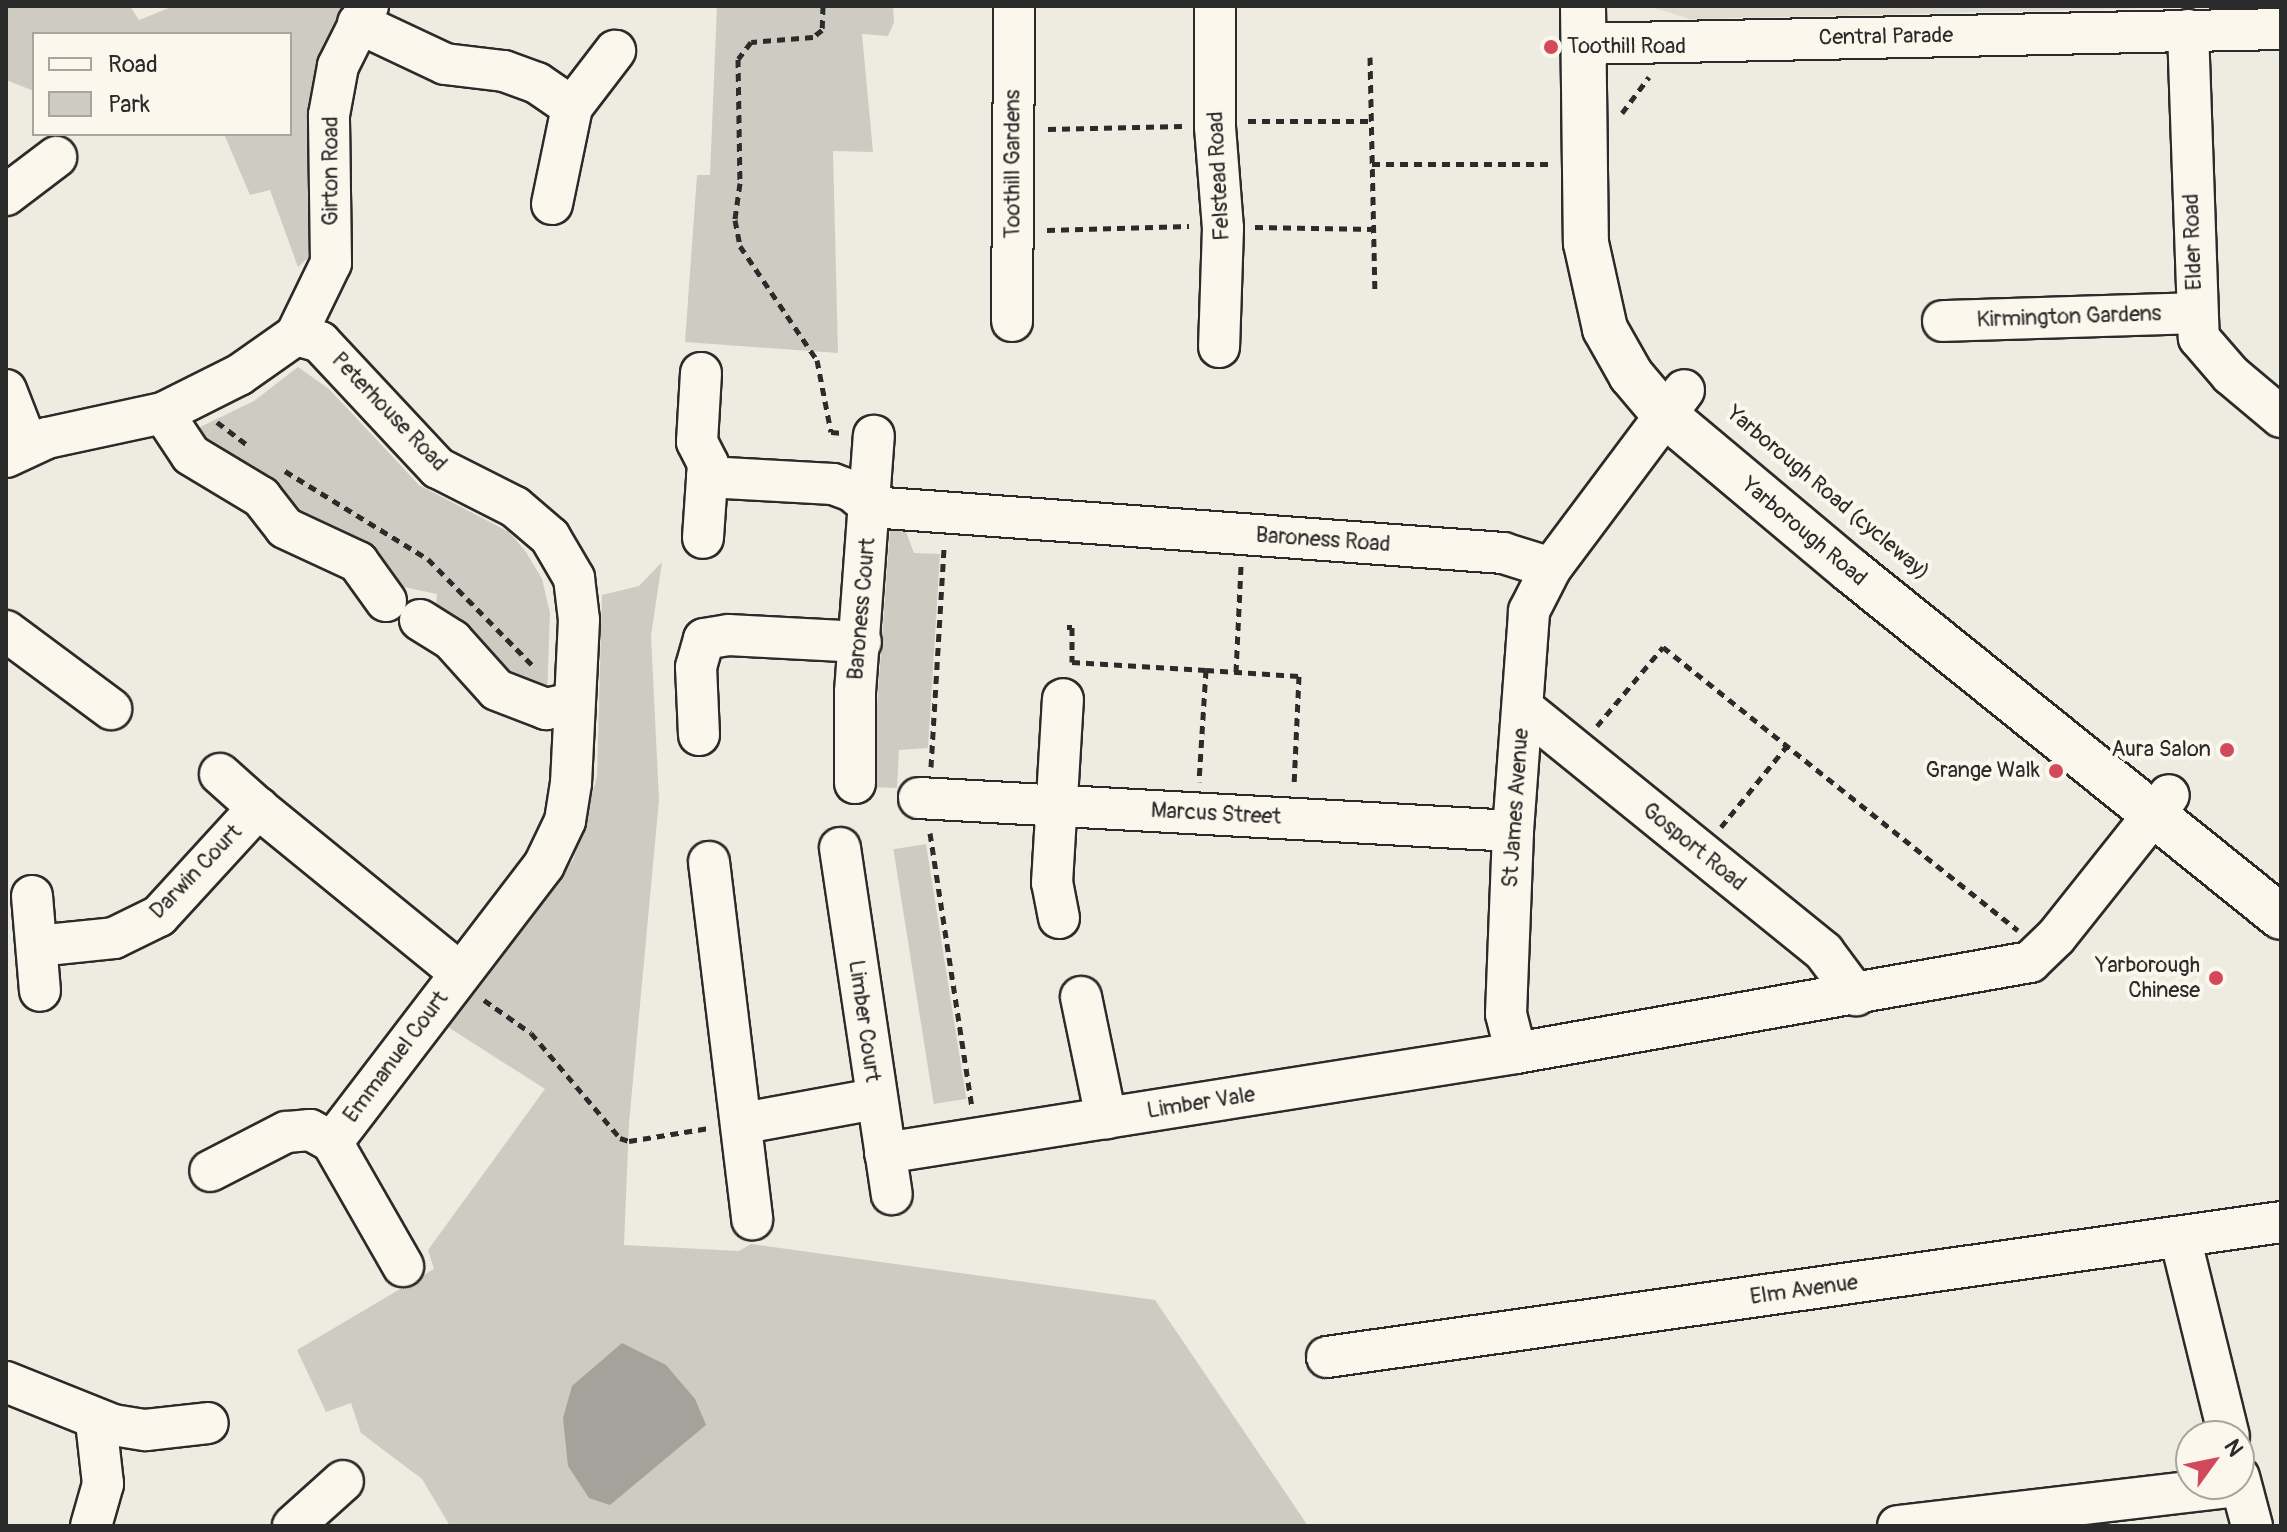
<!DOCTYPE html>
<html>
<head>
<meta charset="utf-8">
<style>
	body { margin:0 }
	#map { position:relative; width:2287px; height:1532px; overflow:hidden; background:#eeebe0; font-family:Pangolin,sans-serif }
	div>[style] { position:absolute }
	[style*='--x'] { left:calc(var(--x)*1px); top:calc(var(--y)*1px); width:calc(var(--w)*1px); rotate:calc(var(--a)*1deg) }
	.built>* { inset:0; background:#dedbd1 }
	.green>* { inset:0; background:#cecbc2; transform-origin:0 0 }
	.water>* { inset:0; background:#a4a29a }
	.path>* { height:5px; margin-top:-2.5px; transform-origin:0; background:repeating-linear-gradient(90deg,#2b2b2b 0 8px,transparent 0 14px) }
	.roads { filter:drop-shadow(2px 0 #2b2b2b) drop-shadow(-2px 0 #2b2b2b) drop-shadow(0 2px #2b2b2b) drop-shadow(0 -2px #2b2b2b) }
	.minor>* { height:40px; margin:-20px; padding:0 20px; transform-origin:20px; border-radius:20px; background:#fbf7ec }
	.major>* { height:44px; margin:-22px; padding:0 22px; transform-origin:22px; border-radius:22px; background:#fbf7ec }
	.dots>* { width:22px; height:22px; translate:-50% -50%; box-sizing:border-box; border:4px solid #fbf7ec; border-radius:50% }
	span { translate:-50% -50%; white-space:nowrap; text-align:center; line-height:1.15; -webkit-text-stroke:8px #fbf7ec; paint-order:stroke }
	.street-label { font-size:22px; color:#2b2b2b }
	.poi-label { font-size:22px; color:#2b2b2b }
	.left { translate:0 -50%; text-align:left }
	.right { translate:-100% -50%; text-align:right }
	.frame { position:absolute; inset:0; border:8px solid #2b2b2b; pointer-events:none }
	.legend { position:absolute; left:32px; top:32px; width:260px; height:104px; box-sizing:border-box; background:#fbf7ec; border:2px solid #a8a59f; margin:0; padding:10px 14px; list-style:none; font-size:24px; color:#2b2b2b }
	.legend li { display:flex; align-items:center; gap:16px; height:40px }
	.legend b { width:40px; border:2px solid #a8a59f }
	.north { position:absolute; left:2175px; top:1420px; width:80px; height:80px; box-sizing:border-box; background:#fbf7ec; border:2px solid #a8a59f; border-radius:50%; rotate:57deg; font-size:22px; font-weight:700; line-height:32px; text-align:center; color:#2b2b2b }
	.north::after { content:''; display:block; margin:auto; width:28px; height:36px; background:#d1495b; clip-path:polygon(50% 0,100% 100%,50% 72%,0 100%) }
</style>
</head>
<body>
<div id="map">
	<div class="built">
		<div style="clip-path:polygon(1648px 6px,2238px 6px,1690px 19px)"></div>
	</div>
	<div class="green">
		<div style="clip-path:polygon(6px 6px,130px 6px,139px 20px,174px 6px,351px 6px,322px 245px,298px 267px,270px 190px,250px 195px,224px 134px,290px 134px,290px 34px,34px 34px,34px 91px,6px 80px)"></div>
		<div style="clip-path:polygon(717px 6px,893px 6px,894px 22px,888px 36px,862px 34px,873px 152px,833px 151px,838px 353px,685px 342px,697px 175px,710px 175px)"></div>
		<div style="clip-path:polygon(298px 367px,329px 389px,419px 485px,509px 532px,526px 552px,542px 579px,550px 613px,547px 697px,502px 677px,435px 614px,437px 594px,399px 586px,200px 444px,196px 429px,254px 401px)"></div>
		<div style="clip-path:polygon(899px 529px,906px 532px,914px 553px,940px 554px,928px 748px,899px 750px,897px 788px,871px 787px,890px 531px)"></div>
		<div style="clip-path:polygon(662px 562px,651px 636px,659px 800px,629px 1123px,624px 1245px,739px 1251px,751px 1244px,1155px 1300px,1308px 1526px,450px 1526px,422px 1479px,361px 1433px,351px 1403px,326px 1412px,297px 1350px,434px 1269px,428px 1250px,545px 1089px,448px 1027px,573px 860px,597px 777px,602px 595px,639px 586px)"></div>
		<div style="left:926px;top:844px;width:258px;height:33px;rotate:81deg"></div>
	</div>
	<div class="water">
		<div style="clip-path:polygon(622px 1343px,666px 1365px,695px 1399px,706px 1425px,610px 1505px,589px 1498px,568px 1466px,563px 1418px,572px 1386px)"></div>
	</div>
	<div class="path">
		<div style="--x:823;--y:6;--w:24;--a:92"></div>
		<div style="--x:822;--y:30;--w:11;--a:142"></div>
		<div style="--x:813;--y:37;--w:62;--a:175.4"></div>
		<div style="--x:751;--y:42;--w:21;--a:127"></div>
		<div style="--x:738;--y:59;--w:124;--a:89.1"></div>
		<div style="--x:740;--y:183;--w:37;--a:98"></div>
		<div style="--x:735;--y:220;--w:26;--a:79"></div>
		<div style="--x:740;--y:246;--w:138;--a:56"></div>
		<div style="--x:817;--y:360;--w:73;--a:79"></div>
		<div style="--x:831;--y:432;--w:12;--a:5"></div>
		<div style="--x:1370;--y:57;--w:237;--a:88.8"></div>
		<div style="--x:1622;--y:113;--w:45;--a:-53.1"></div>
		<div style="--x:1248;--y:121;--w:123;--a:0"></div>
		<div style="--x:1048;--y:129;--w:134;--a:-1.3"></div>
		<div style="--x:1372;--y:164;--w:179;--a:0"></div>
		<div style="--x:1255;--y:227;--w:119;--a:1"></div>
		<div style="--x:1047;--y:230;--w:142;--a:-1.6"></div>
		<div style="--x:217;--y:422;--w:41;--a:37.1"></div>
		<div style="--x:285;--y:471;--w:168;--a:31.6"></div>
		<div style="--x:428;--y:559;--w:150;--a:45.5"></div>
		<div style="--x:1067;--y:627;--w:5;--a:0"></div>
		<div style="--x:1072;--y:627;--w:35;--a:90"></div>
		<div style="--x:1072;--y:662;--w:134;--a:3.4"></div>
		<div style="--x:1206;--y:670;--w:112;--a:93.6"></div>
		<div style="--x:1206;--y:670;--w:93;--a:3.7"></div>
		<div style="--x:1299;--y:676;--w:109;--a:92.6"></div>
		<div style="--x:1236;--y:672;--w:107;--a:-87.3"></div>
		<div style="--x:1597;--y:726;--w:103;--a:-50.1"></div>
		<div style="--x:1663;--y:647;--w:454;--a:38.6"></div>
		<div style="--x:931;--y:767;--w:222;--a:-86.6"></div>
		<div style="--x:1721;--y:827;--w:103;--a:-50.9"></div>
		<div style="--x:930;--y:833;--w:278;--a:81.3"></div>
		<div style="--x:484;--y:1000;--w:57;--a:35.1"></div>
		<div style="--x:531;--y:1033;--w:138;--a:49.7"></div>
		<div style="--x:620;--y:1138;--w:9;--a:18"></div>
		<div style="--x:629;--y:1141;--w:81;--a:-9.2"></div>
	</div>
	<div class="roads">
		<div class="minor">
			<div style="--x:1215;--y:6;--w:121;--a:90"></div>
			<div style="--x:1215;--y:127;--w:101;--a:85.5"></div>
			<div style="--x:1223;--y:228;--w:119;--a:91.9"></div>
			<div style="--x:358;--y:23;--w:96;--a:25.2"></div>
			<div style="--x:445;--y:64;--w:59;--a:6.8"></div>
			<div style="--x:504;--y:71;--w:35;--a:20"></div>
			<div style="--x:537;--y:83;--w:42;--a:34.4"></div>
			<div style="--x:2188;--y:30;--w:308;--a:88"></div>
			<div style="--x:2199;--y:338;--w:49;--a:49.1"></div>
			<div style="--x:2231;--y:375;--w:65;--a:40"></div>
			<div style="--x:1583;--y:44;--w:698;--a:-1.23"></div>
			<div style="--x:6;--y:195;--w:63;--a:-37.2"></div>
			<div style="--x:552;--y:204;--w:99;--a:-78.3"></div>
			<div style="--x:572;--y:107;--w:71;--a:-52.5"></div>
			<div style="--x:1012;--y:321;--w:315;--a:-89.6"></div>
			<div style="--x:1943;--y:321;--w:252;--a:-1.8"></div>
			<div style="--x:296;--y:335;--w:80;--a:-64.1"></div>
			<div style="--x:331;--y:263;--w:148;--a:-90.8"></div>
			<div style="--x:329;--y:115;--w:50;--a:-79.6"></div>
			<div style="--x:338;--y:66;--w:67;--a:-63.4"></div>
			<div style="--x:701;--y:373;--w:69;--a:93.3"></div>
			<div style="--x:697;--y:442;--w:25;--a:63"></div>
			<div style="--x:708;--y:464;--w:74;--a:93.9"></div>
			<div style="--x:6;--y:390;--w:58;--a:68.7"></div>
			<div style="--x:163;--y:413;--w:50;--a:56.3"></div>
			<div style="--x:191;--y:455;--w:82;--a:31"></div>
			<div style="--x:261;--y:497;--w:39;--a:52"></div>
			<div style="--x:285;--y:528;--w:81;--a:25"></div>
			<div style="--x:358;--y:562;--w:48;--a:54.3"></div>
			<div style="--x:6;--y:457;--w:45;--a:-24.9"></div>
			<div style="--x:47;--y:438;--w:119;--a:-12.2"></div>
			<div style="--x:163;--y:413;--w:85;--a:-26.6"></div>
			<div style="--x:239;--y:375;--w:70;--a:-35.1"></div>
			<div style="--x:296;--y:335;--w:25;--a:16"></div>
			<div style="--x:320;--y:342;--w:173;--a:46.9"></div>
			<div style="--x:438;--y:468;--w:86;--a:26.9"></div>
			<div style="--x:515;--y:507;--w:46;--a:40.6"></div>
			<div style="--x:550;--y:537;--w:48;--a:59.7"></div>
			<div style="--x:574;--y:578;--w:42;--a:83.2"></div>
			<div style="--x:579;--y:620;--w:163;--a:92.8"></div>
			<div style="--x:571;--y:783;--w:38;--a:99"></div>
			<div style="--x:565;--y:821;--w:49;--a:115.5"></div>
			<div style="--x:544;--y:865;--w:349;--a:127.4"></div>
			<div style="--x:332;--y:1142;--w:25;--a:-151"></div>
			<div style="--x:310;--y:1130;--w:24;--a:175"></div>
			<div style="--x:286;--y:1132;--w:85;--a:152.8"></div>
			<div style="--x:707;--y:477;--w:126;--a:3.2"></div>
			<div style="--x:833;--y:484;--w:20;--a:20"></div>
			<div style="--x:852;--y:491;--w:25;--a:40"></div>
			<div style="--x:871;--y:507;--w:634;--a:4.16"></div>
			<div style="--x:1503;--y:553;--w:50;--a:17.4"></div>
			<div style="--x:1551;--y:568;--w:222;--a:-53.2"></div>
			<div style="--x:420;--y:620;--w:38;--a:32"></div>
			<div style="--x:452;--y:640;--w:67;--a:48"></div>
			<div style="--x:497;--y:690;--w:53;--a:21.2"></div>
			<div style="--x:546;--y:709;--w:28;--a:-13"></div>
			<div style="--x:6;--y:631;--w:131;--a:36.6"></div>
			<div style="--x:1523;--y:708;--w:387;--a:39"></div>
			<div style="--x:1824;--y:952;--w:54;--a:53.3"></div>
			<div style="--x:699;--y:735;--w:68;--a:-92.5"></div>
			<div style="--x:696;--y:667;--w:29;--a:-74"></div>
			<div style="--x:704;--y:639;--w:25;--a:-9"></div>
			<div style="--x:729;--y:635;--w:132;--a:3"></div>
			<div style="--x:220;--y:774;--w:51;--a:41.8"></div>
			<div style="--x:855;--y:783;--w:91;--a:-90"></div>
			<div style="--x:855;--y:692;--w:257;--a:-85.8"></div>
			<div style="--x:919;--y:798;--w:595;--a:3.18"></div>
			<div style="--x:840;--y:848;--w:350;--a:81.5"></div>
			<div style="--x:709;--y:862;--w:360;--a:83.1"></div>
			<div style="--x:32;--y:896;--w:95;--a:85.2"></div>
			<div style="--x:1059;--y:918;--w:36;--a:-101"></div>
			<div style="--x:1052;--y:883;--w:184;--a:-86.6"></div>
			<div style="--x:37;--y:946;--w:77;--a:-5.9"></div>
			<div style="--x:114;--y:938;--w:50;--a:-26.1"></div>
			<div style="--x:159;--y:916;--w:147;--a:-47.5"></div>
			<div style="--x:258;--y:808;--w:259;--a:39.2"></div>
			<div style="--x:1081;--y:997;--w:124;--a:78.3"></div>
			<div style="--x:1516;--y:1053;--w:40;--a:-104.4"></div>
			<div style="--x:1506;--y:1014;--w:183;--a:-87.8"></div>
			<div style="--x:1513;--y:831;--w:221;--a:-85.8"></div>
			<div style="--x:1529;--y:611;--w:48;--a:-62.9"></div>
			<div style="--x:744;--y:1123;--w:133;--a:-10.4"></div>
			<div style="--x:332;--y:1142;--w:143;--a:60.2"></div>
			<div style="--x:885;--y:1153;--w:639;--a:-9.01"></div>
			<div style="--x:1516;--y:1053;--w:522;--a:-10.04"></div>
			<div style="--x:2030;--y:962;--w:36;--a:-44"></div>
			<div style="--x:2056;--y:937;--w:181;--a:-51.5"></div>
			<div style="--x:2180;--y:1237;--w:205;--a:76.2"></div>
			<div style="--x:1327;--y:1357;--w:964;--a:-8.05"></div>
			<div style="--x:6;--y:1382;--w:115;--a:21.9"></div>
			<div style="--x:113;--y:1425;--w:33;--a:9"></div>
			<div style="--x:146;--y:1430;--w:62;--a:-6.4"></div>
			<div style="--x:2239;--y:1477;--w:51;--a:75.1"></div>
			<div style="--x:91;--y:1526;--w:44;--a:-74.1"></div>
			<div style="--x:103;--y:1484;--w:62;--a:-96.4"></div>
			<div style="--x:293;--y:1526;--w:67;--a:-42"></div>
			<div style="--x:1898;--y:1526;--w:345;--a:-6.7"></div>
		</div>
		<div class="major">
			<div style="--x:1583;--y:6;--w:237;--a:89.3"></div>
			<div style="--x:1586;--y:243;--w:88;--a:77.5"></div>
			<div style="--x:1605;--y:329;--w:53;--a:60.5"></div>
			<div style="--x:1631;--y:375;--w:51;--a:49.8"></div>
			<div style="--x:1664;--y:414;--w:243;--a:40"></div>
			<div style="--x:1850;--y:570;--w:553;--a:38.84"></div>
		</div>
	</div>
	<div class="dots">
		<div style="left:1551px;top:47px;background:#d1495b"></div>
		<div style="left:2227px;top:750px;background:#d1495b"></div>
		<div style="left:2056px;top:771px;background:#d1495b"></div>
		<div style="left:2216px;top:978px;background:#d1495b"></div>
	</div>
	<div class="street-label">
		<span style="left:1886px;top:37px;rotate:-1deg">Central Parade</span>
		<span style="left:1013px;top:164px;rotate:-90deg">Toothill Gardens</span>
		<span style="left:331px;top:171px;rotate:-90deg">Girton Road</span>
		<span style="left:1219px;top:176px;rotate:-93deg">Felstead Road</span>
		<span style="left:2193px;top:242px;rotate:-92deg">Elder Road</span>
		<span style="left:2069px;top:317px;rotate:-2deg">Kirmington Gardens</span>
		<span style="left:389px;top:412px;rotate:46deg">Peterhouse Road</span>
		<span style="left:1828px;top:493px;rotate:40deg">Yarborough Road (cycleway)</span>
		<span style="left:1804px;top:532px;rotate:40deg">Yarborough Road</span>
		<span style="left:1323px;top:540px;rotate:4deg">Baroness Road</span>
		<span style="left:862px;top:609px;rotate:-85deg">Baroness Court</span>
		<span style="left:1516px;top:808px;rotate:-86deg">St James Avenue</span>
		<span style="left:1216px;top:814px;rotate:3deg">Marcus Street</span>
		<span style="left:1694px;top:847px;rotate:39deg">Gosport Road</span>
		<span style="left:196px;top:872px;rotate:-46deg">Darwin Court</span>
		<span style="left:864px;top:1021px;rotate:82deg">Limber Court</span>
		<span style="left:396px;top:1057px;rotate:-53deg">Emmanuel Court</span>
		<span style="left:1201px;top:1103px;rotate:-9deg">Limber Vale</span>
		<span style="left:1804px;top:1290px;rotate:-8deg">Elm Avenue</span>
	</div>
	<div class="poi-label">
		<span class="left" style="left:1567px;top:47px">Toothill Road</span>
		<span class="right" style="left:2211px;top:750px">Aura Salon</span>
		<span class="right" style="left:2040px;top:771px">Grange Walk</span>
		<span class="right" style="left:2200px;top:978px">Yarborough<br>Chinese</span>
	</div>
	<div class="frame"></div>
	<ul class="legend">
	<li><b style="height:10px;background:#fbf7ec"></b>Road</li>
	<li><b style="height:22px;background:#cecbc2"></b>Park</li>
	</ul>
	<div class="north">N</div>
</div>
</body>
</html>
